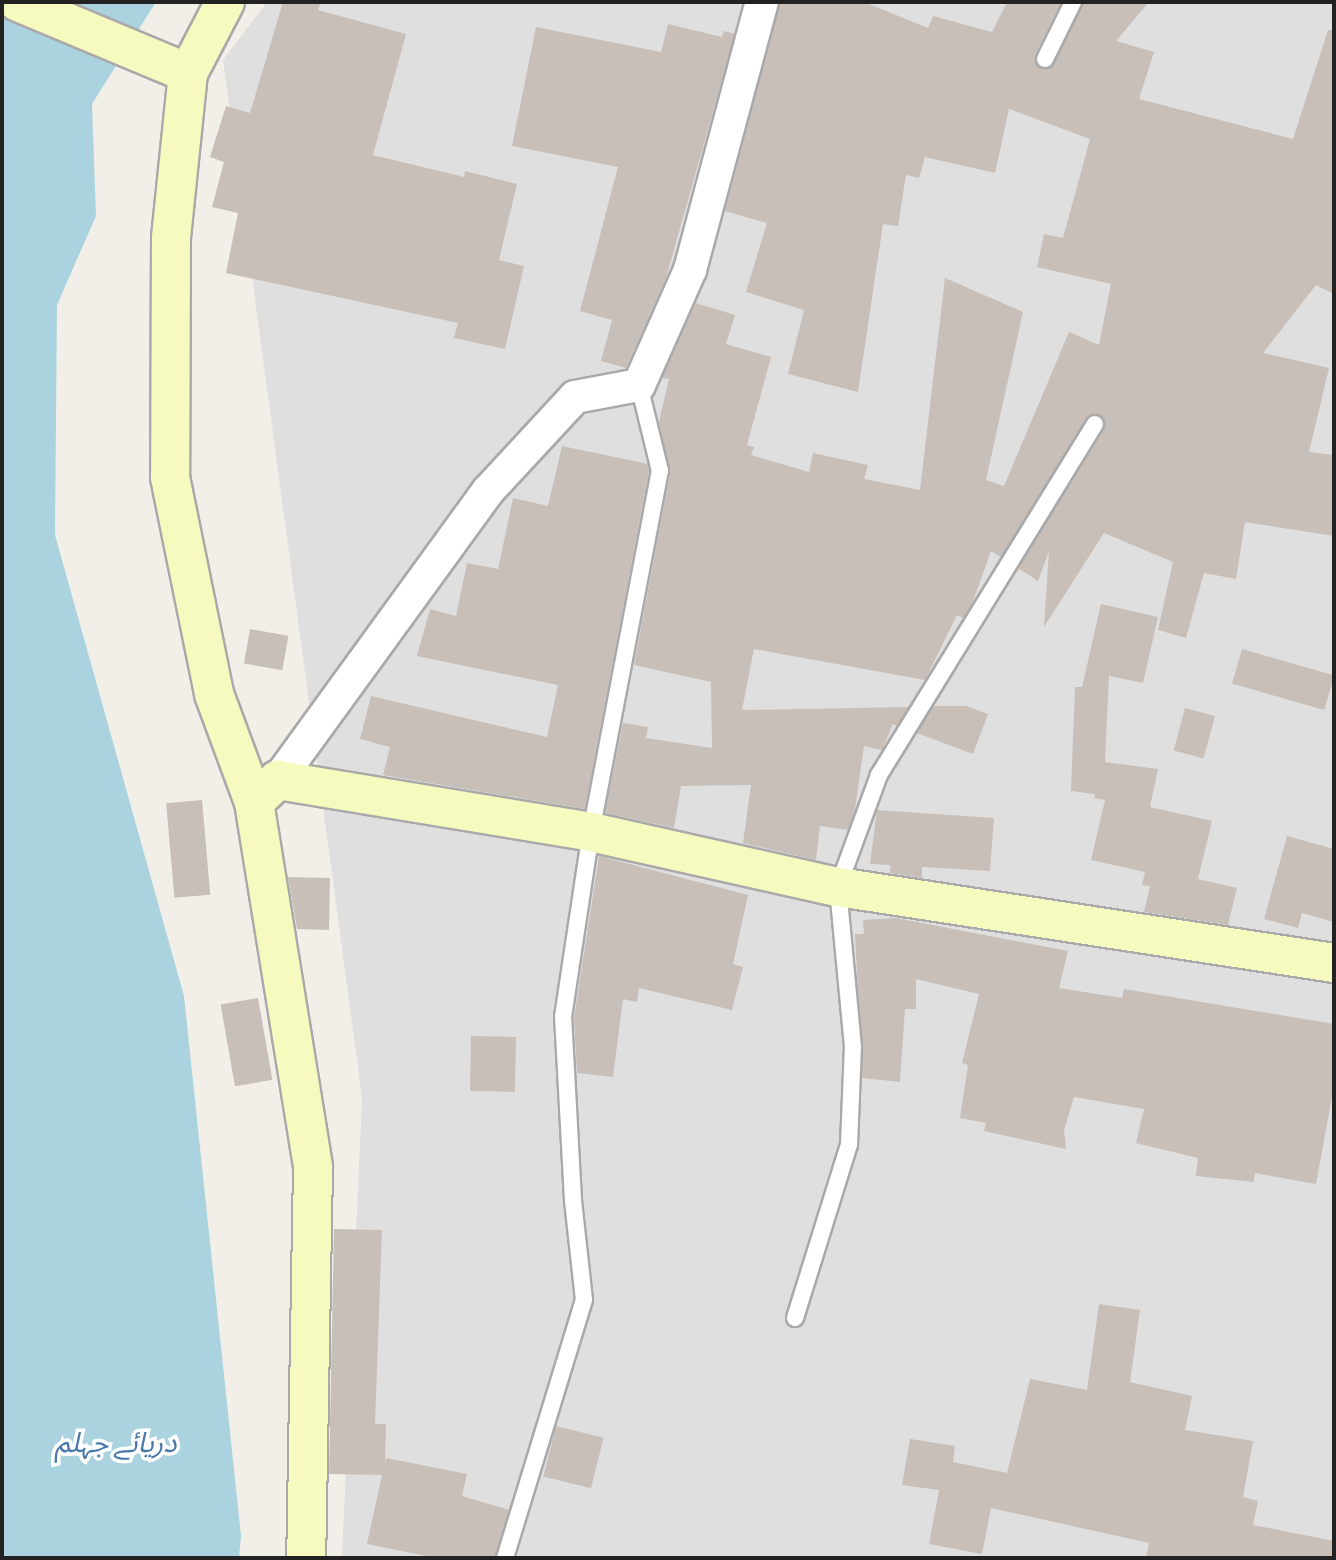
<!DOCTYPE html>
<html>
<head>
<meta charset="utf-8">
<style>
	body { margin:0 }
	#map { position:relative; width:1336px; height:1560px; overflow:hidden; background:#f2efe9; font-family:Signika,"Noto Sans Arabic",sans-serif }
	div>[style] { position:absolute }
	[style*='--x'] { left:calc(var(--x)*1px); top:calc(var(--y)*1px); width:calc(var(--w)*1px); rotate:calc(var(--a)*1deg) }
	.residential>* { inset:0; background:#e0dfdf }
	.water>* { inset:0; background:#aad3df }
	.building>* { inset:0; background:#c7bfb8; transform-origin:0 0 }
	.roads { filter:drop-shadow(2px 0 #a9a9a9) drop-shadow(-2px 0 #a9a9a9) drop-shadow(0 2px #a9a9a9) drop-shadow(0 -2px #a9a9a9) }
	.lane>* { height:16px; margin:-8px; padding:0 8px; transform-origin:8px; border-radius:8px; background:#fff }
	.street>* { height:32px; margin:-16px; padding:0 16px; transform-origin:16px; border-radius:16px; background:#fff }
	.secondary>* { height:38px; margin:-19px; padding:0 19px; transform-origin:19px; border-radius:19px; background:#f7fabf }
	span { translate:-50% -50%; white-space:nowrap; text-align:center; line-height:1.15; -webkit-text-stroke:7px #fff; paint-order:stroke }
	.water-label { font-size:28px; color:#4a7aab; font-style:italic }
	.frame { position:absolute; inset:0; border:4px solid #222; pointer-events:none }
</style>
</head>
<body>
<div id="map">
	<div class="residential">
		<div style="clip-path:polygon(267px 2px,1334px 2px,1334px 1558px,342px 1558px,362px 1098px,223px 60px)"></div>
	</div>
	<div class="water">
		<div style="clip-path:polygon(2px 2px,156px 2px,92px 104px,96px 216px,57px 305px,55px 535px,184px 996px,241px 1536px,239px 1558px,2px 1558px)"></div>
	</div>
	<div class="building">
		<div style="clip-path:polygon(283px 2px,321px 2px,318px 10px,406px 34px,373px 155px,464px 177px,465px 171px,517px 184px,499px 260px,524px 266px,505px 349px,454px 338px,458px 323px,226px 273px,238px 213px,212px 207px,224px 162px,210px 157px,226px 106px,250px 113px)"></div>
		<div style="clip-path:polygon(780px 2px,864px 2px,928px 28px,933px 16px,992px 32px,1007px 2px,1061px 2px,1035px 55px,1037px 65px,1045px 69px,1054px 64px,1083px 2px,1149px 2px,1116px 41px,1154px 52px,1139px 99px,1293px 139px,1328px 30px,1334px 30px,1334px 294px,1316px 285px,1263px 353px,1329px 368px,1309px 452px,1334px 455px,1334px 536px,1245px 522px,1236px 579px,1204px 573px,1186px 638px,1158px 630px,1173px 562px,1104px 533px,1044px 627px,1049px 551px,1038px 581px,1018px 568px,1104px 430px,1101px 415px,1089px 415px,1001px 557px,991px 551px,972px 604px,963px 618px,957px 615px,925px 680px,754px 649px,742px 710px,909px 707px,897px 726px,893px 724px,882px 750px,864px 746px,855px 809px,848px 830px,820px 826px,816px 860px,743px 843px,751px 785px,681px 786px,674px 828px,605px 813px,623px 723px,648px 727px,646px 738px,712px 748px,711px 682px,634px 665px,670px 473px,659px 422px,669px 379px,662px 378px,696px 303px,735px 315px,726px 344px,771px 357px,747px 445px,754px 447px,751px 455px,809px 472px,813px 453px,868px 465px,864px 479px,920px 490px,945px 278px,1023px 312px,986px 480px,1004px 486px,1069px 332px,1099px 345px,1111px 284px,1037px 267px,1044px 234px,1063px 238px,1090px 139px,1009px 109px,995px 173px,925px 157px,919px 178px,906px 175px,898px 226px,883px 224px,858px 392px,788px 374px,804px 310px,746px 292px,767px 223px,725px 211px)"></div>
		<div style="clip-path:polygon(668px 24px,722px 37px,724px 31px,735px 34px,666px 278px,626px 368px,601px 361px,612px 320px,580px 311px,618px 167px,512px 146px,536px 27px,661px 52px)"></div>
		<div style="clip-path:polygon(562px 446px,648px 464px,649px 471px,585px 809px,383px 775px,390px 747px,360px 739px,371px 696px,547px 737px,558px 685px,417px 656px,430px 609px,456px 616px,467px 563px,498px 569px,513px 498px,548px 506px)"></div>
		<div style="clip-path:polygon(1101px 604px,1158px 617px,1143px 683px,1109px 676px,1105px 762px,1158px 769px,1150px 807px,1212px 821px,1198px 879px,1237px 888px,1228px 925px,1144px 912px,1150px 886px,1142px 885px,1145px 872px,1091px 860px,1105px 800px,1094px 798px,1095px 794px,1071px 791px,1075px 687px,1082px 687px)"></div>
		<div style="left:250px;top:629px;width:39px;height:35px;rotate:10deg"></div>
		<div style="left:1242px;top:649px;width:96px;height:36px;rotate:16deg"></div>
		<div style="clip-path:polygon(934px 706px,966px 706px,988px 714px,973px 754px,917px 733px)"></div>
		<div style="left:1185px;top:708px;width:31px;height:44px;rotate:15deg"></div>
		<div style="left:202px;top:800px;width:95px;height:36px;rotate:85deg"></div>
		<div style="clip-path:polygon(877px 810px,994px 818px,990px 871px,922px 867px,922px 878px,890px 873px,890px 865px,870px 864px)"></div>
		<div style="clip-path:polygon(1287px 836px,1334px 849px,1334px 922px,1302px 913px,1298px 928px,1264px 919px)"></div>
		<div style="clip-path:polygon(599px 856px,748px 895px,733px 964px,743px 967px,732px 1010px,639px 988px,637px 1002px,623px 999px,613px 1077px,577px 1073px,574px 1018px)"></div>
		<div style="clip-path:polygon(288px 877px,330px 878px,329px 930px,297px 929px)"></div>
		<div style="clip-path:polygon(896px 918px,1068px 951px,1059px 988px,1122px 998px,1124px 989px,1334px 1024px,1334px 1086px,1316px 1184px,1255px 1173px,1254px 1182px,1196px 1176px,1198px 1158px,1136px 1143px,1144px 1109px,1074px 1097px,1064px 1130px,1066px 1149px,984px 1131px,986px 1123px,960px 1118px,968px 1065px,962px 1063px,979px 994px,916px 979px,916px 1009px,905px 1009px,900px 1082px,862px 1078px,855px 934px,864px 934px,863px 920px)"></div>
		<div style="left:258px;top:998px;width:83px;height:38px;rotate:80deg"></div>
		<div style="left:471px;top:1036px;width:45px;height:55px;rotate:1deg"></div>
		<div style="clip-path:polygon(334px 1229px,382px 1230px,375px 1424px,386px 1424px,385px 1463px,386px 1458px,467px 1474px,462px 1496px,509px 1510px,495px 1558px,436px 1558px,367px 1544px,382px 1475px,329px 1474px)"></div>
		<div style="clip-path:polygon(1099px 1304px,1140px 1310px,1130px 1382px,1192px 1396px,1185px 1430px,1253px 1441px,1243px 1497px,1258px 1501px,1253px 1525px,1334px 1541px,1334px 1558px,1146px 1558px,1149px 1543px,991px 1508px,982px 1554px,929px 1544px,939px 1490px,902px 1485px,910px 1439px,955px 1446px,953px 1462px,1007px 1473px,1030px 1379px,1087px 1390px)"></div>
		<div style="left:556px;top:1426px;width:49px;height:52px;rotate:14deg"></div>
	</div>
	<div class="roads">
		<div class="lane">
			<div style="--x:1045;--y:59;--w:64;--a:-63.8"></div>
			<div style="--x:795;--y:1318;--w:181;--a:-72.7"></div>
			<div style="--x:849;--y:1145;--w:98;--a:-87.7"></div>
			<div style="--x:853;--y:1047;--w:161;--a:-95.4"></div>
			<div style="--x:838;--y:887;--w:119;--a:-69.9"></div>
			<div style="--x:879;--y:775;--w:412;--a:-58.4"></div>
			<div style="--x:505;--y:1558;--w:270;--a:-73"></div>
			<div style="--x:584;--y:1300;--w:101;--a:-96.3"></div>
			<div style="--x:573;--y:1200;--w:183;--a:-93.1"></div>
			<div style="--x:563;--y:1017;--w:187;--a:-81.4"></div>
			<div style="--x:591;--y:832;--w:368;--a:-79.2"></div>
			<div style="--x:660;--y:471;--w:89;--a:-103.7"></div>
		</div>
		<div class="street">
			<div style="--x:278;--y:780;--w:357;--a:-54"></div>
			<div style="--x:488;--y:491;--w:128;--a:-47.2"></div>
			<div style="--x:575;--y:397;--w:65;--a:-10.6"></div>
			<div style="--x:639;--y:385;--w:126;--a:-66.1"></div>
			<div style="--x:690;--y:270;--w:278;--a:-75"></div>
		</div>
		<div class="secondary">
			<div style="--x:18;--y:2;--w:184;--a:22.7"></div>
			<div style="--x:225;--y:2;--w:80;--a:117.5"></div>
			<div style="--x:188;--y:73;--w:166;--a:95.9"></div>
			<div style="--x:171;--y:238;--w:239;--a:90.2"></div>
			<div style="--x:170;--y:477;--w:221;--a:78.5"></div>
			<div style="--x:214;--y:694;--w:115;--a:69.7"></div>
			<div style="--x:254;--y:802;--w:370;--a:80.8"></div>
			<div style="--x:313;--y:1167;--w:391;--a:91"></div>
			<div style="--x:254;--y:802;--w:33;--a:-43"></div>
			<div style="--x:278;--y:780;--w:317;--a:9.4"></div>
			<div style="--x:591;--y:832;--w:253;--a:12.6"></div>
			<div style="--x:838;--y:887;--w:502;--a:8.71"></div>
		</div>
	</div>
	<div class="water-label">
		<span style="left:116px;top:1443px">دریائے جہلم</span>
	</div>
	<div class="frame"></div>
</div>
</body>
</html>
